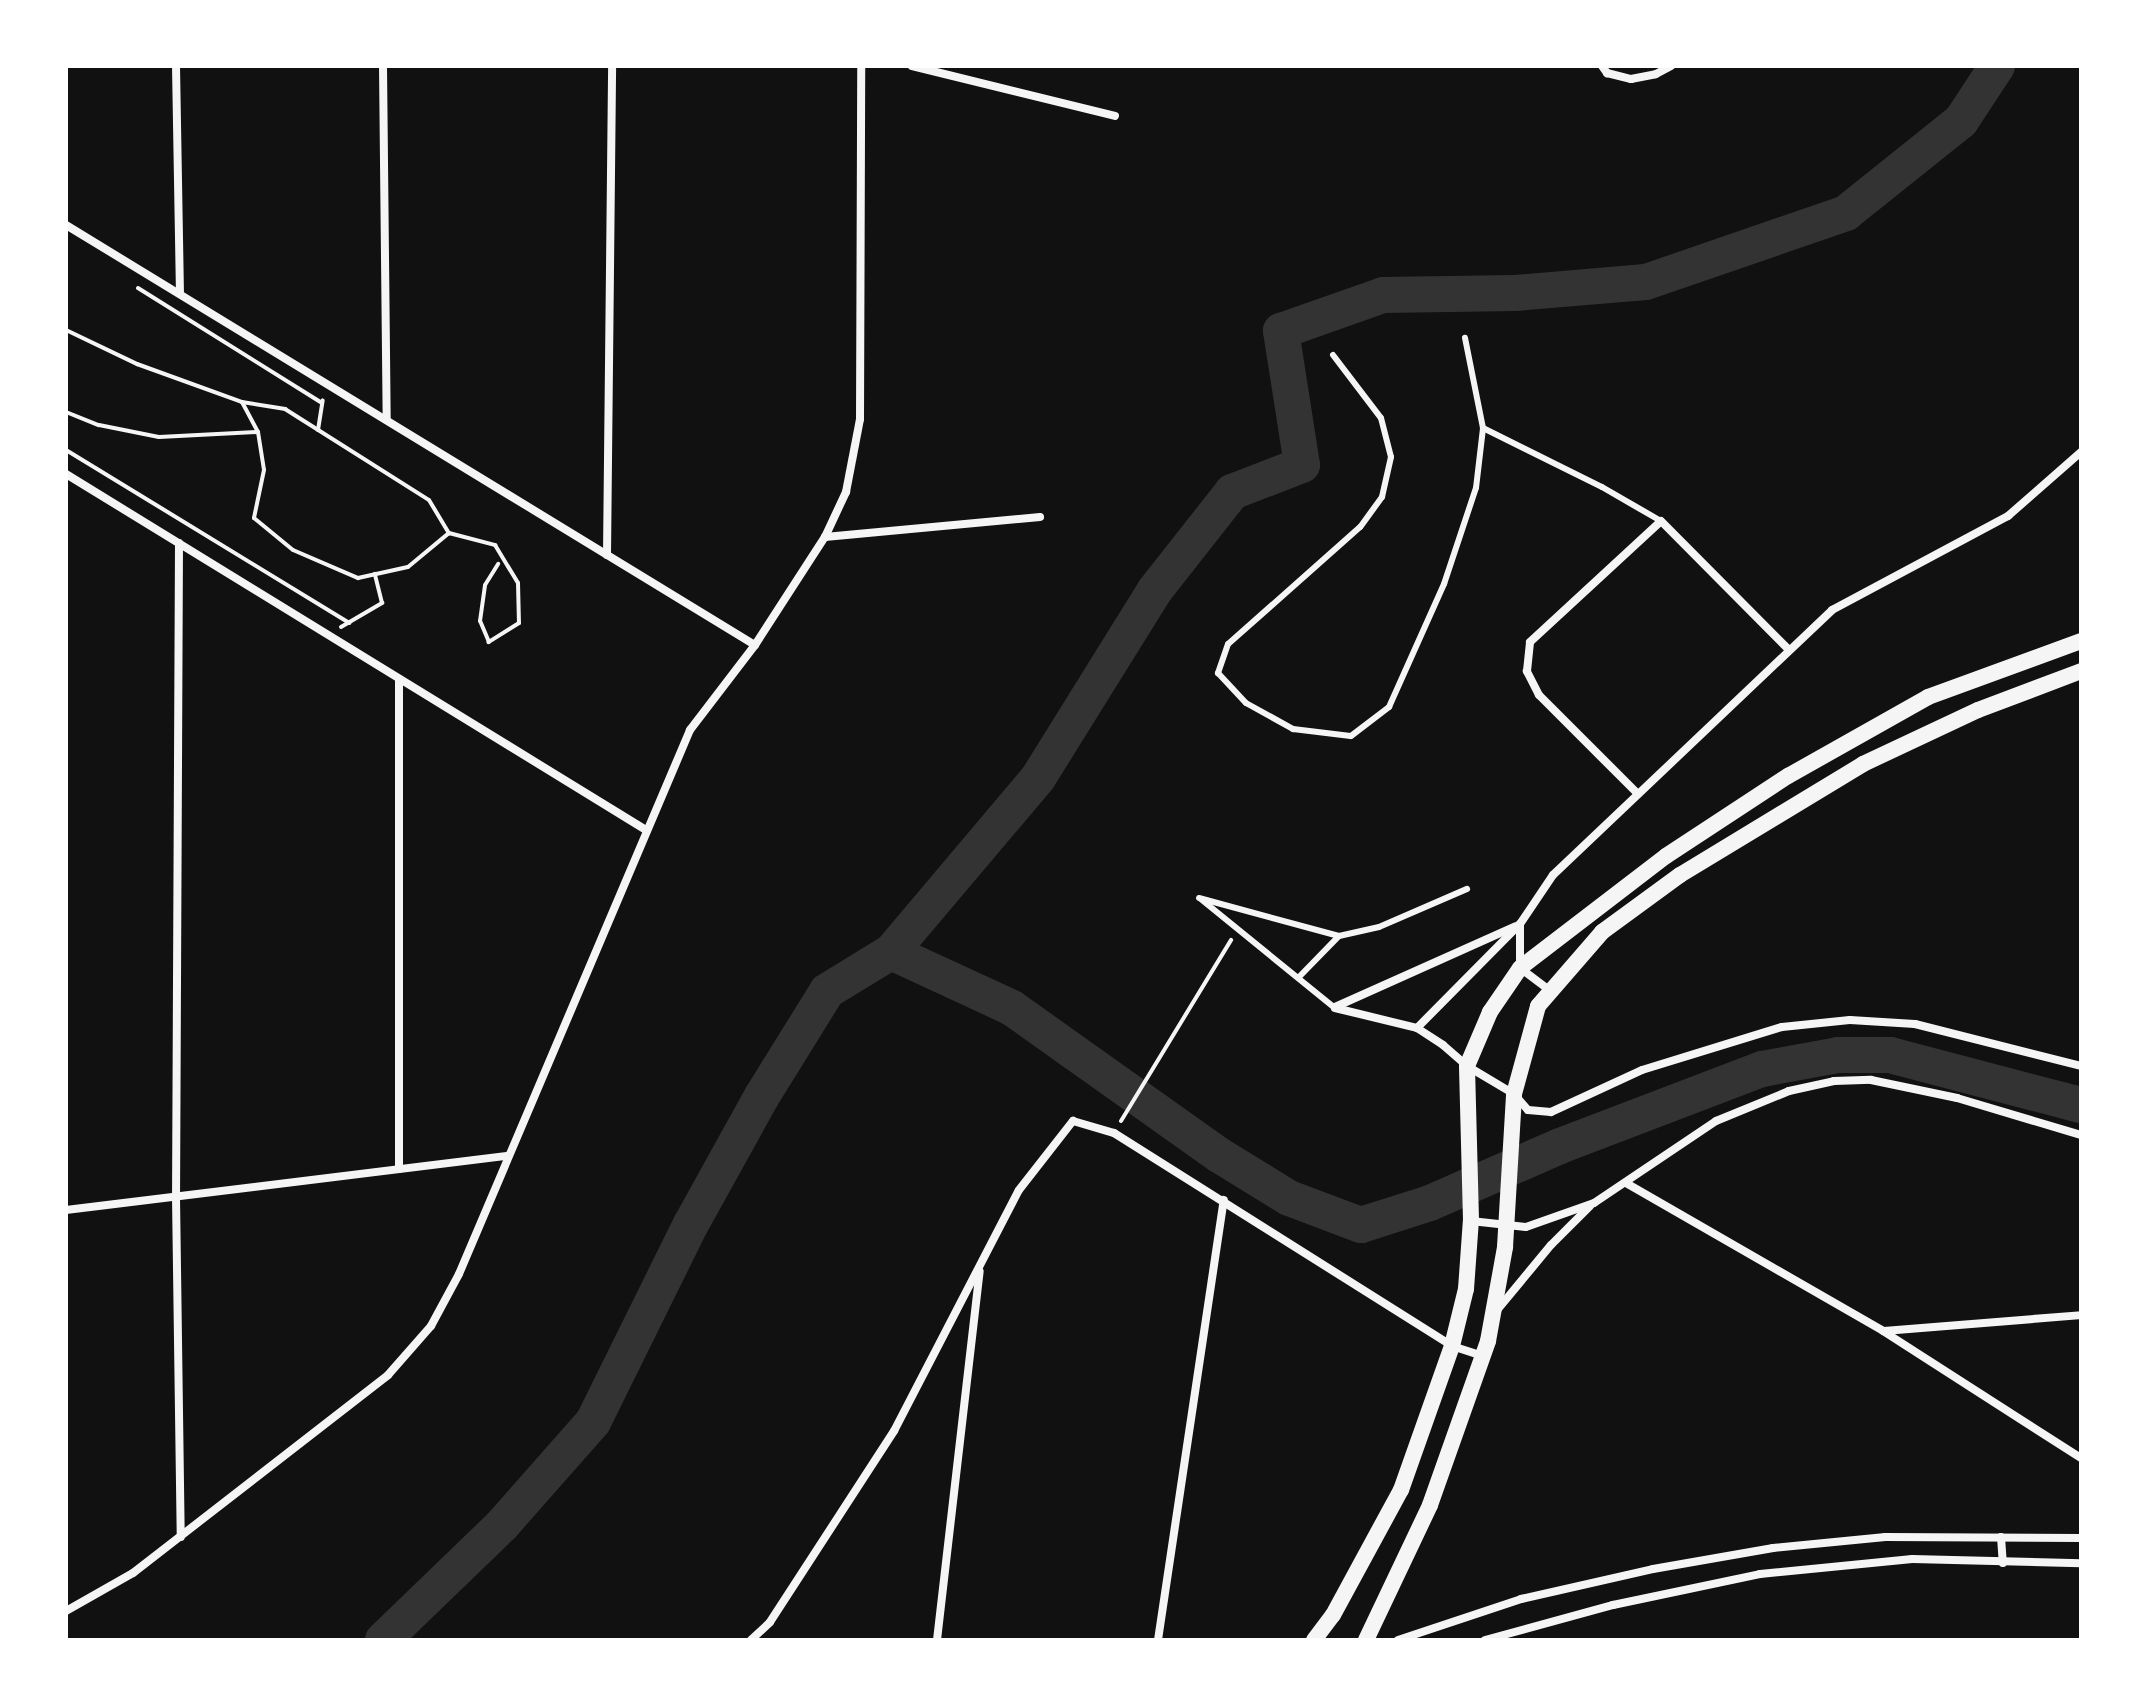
<!DOCTYPE html>
<html>
<head>
<meta charset="utf-8">
<style>
	body { margin:0 }
	#map { position:relative; width:2147px; height:1706px; overflow:hidden; background:#111; font-family:"Noto Sans",sans-serif }
	div>[style] { position:absolute }
	[style*='--x'] { left:calc(var(--x)*1px); top:calc(var(--y)*1px); width:calc(var(--w)*1px); rotate:calc(var(--a)*1deg) }
	.river>* { height:36px; margin:-18px; padding:0 18px; transform-origin:18px; border-radius:18px; background:#333 }
	.path>* { height:4px; margin:-2px; padding:0 2px; transform-origin:2px; border-radius:2px; background:#f5f5f5 }
	.service>* { height:6px; margin:-3px; padding:0 3px; transform-origin:3px; border-radius:3px; background:#f5f5f5 }
	.minor>* { height:8px; margin:-4px; padding:0 4px; transform-origin:4px; border-radius:4px; background:#f5f5f5 }
	.secondary>* { height:16px; margin:-8px; padding:0 8px; transform-origin:8px; border-radius:8px; background:#f5f5f5 }
	span { translate:-50% -50%; white-space:nowrap; text-align:center; line-height:1.15; -webkit-text-stroke:8px #fff; paint-order:stroke }
	.frame { position:absolute; inset:0; border:68px solid #fff; pointer-events:none }
</style>
</head>
<body>
<div id="map">
	<div class="river">
		<div style="--x:891;--y:952;--w:133;--a:24.8"></div>
		<div style="--x:1012;--y:1008;--w:254;--a:35.4"></div>
		<div style="--x:1219;--y:1155;--w:82;--a:31.6"></div>
		<div style="--x:1289;--y:1198;--w:77;--a:20.6"></div>
		<div style="--x:1361;--y:1225;--w:72;--a:-17.7"></div>
		<div style="--x:1430;--y:1203;--w:142;--a:-23.7"></div>
		<div style="--x:1560;--y:1146;--w:216;--a:-20.9"></div>
		<div style="--x:1762;--y:1069;--w:77;--a:-10.4"></div>
		<div style="--x:1838;--y:1055;--w:52;--a:0"></div>
		<div style="--x:1890;--y:1055;--w:197;--a:14.7"></div>
		<div style="--x:383;--y:1640;--w:167;--a:-44"></div>
		<div style="--x:503;--y:1524;--w:136;--a:-48.6"></div>
		<div style="--x:593;--y:1422;--w:221;--a:-63.7"></div>
		<div style="--x:691;--y:1224;--w:146;--a:-61"></div>
		<div style="--x:762;--y:1096;--w:123;--a:-58.2"></div>
		<div style="--x:827;--y:991;--w:75;--a:-31.4"></div>
		<div style="--x:891;--y:952;--w:228;--a:-49.8"></div>
		<div style="--x:1038;--y:778;--w:221;--a:-58.1"></div>
		<div style="--x:1155;--y:590;--w:125;--a:-51.8"></div>
		<div style="--x:1232;--y:492;--w:75;--a:-21.1"></div>
		<div style="--x:1302;--y:465;--w:136;--a:-98.9"></div>
		<div style="--x:1281;--y:331;--w:108;--a:-19.4"></div>
		<div style="--x:1383;--y:295;--w:132;--a:-0.9"></div>
		<div style="--x:1515;--y:293;--w:131;--a:-4.8"></div>
		<div style="--x:1646;--y:282;--w:212;--a:-19"></div>
		<div style="--x:1846;--y:213;--w:147;--a:-38.7"></div>
		<div style="--x:1961;--y:121;--w:66;--a:-56.8"></div>
	</div>
	<div class="path">
		<div style="--x:138;--y:288;--w:217;--a:32"></div>
		<div style="--x:66;--y:330;--w:79;--a:25.6"></div>
		<div style="--x:137;--y:364;--w:112;--a:19.9"></div>
		<div style="--x:242;--y:402;--w:34;--a:62"></div>
		<div style="--x:258;--y:432;--w:38;--a:81"></div>
		<div style="--x:264;--y:470;--w:49;--a:101.8"></div>
		<div style="--x:254;--y:518;--w:50;--a:39.4"></div>
		<div style="--x:293;--y:550;--w:71;--a:23.3"></div>
		<div style="--x:358;--y:578;--w:51;--a:-12.4"></div>
		<div style="--x:408;--y:567;--w:53;--a:-39.7"></div>
		<div style="--x:449;--y:533;--w:48;--a:14.6"></div>
		<div style="--x:495;--y:545;--w:44;--a:58.8"></div>
		<div style="--x:518;--y:583;--w:40;--a:88.6"></div>
		<div style="--x:519;--y:623;--w:36;--a:148"></div>
		<div style="--x:489;--y:642;--w:23;--a:-113"></div>
		<div style="--x:480;--y:621;--w:36;--a:-82"></div>
		<div style="--x:485;--y:585;--w:25;--a:-58"></div>
		<div style="--x:242;--y:402;--w:44;--a:9.2"></div>
		<div style="--x:285;--y:409;--w:170;--a:32.3"></div>
		<div style="--x:429;--y:500;--w:39;--a:59"></div>
		<div style="--x:66;--y:412;--w:35;--a:22"></div>
		<div style="--x:99;--y:425;--w:61;--a:11.3"></div>
		<div style="--x:159;--y:437;--w:99;--a:-2.9"></div>
		<div style="--x:318;--y:430;--w:30;--a:-81"></div>
		<div style="--x:66;--y:450;--w:332;--a:31.4"></div>
		<div style="--x:341;--y:627;--w:48;--a:-30.3"></div>
		<div style="--x:382;--y:603;--w:30;--a:-104"></div>
		<div style="--x:1121;--y:1121;--w:212;--a:-58.7"></div>
	</div>
	<div class="service">
		<div style="--x:1333;--y:355;--w:79;--a:52.7"></div>
		<div style="--x:1381;--y:418;--w:40;--a:75.6"></div>
		<div style="--x:1391;--y:457;--w:41;--a:102.7"></div>
		<div style="--x:1382;--y:497;--w:37;--a:126"></div>
		<div style="--x:1360;--y:527;--w:176;--a:138.4"></div>
		<div style="--x:1228;--y:644;--w:31;--a:109"></div>
		<div style="--x:1218;--y:673;--w:41;--a:47"></div>
		<div style="--x:1246;--y:703;--w:54;--a:29"></div>
		<div style="--x:1293;--y:729;--w:58;--a:6.9"></div>
		<div style="--x:1351;--y:736;--w:48;--a:-37.3"></div>
		<div style="--x:1389;--y:707;--w:135;--a:-65.9"></div>
		<div style="--x:1444;--y:584;--w:101;--a:-71.6"></div>
		<div style="--x:1476;--y:488;--w:60;--a:-83.3"></div>
		<div style="--x:1483;--y:428;--w:92;--a:-101.3"></div>
		<div style="--x:1483;--y:428;--w:133;--a:26.4"></div>
		<div style="--x:1602;--y:487;--w:68;--a:30"></div>
		<div style="--x:1199;--y:898;--w:145;--a:15.2"></div>
		<div style="--x:1339;--y:936;--w:41;--a:-12.7"></div>
		<div style="--x:1379;--y:927;--w:96;--a:-23.4"></div>
		<div style="--x:1202;--y:900;--w:171;--a:39.1"></div>
		<div style="--x:1299;--y:977;--w:57;--a:-45.7"></div>
	</div>
	<div class="minor">
		<div style="--x:176;--y:66;--w:226;--a:89"></div>
		<div style="--x:383;--y:66;--w:353;--a:89.4"></div>
		<div style="--x:912;--y:66;--w:209;--a:13.8"></div>
		<div style="--x:1602;--y:66;--w:9;--a:54"></div>
		<div style="--x:1607;--y:73;--w:25;--a:14"></div>
		<div style="--x:1631;--y:79;--w:25;--a:-11"></div>
		<div style="--x:1656;--y:74;--w:17;--a:-28"></div>
		<div style="--x:66;--y:225;--w:807;--a:31.37"></div>
		<div style="--x:66;--y:474;--w:681;--a:31.54"></div>
		<div style="--x:825;--y:537;--w:216;--a:-5.3"></div>
		<div style="--x:179;--y:543;--w:654;--a:90.26"></div>
		<div style="--x:176;--y:1197;--w:340;--a:89.2"></div>
		<div style="--x:607;--y:555;--w:489;--a:-89.4"></div>
		<div style="--x:1638;--y:794;--w:140;--a:-135"></div>
		<div style="--x:1539;--y:695;--w:27;--a:-117"></div>
		<div style="--x:1527;--y:671;--w:29;--a:-84"></div>
		<div style="--x:1530;--y:642;--w:178;--a:-42.7"></div>
		<div style="--x:1661;--y:521;--w:182;--a:45.2"></div>
		<div style="--x:1520;--y:924;--w:44;--a:90"></div>
		<div style="--x:1520;--y:968;--w:38;--a:37"></div>
		<div style="--x:1335;--y:1007;--w:198;--a:-24.1"></div>
		<div style="--x:1335;--y:1008;--w:84;--a:13.7"></div>
		<div style="--x:1417;--y:1028;--w:31;--a:33"></div>
		<div style="--x:1443;--y:1045;--w:32;--a:41"></div>
		<div style="--x:1467;--y:1066;--w:55;--a:30.8"></div>
		<div style="--x:1514;--y:1094;--w:21;--a:49"></div>
		<div style="--x:1528;--y:1110;--w:23;--a:5"></div>
		<div style="--x:1551;--y:1112;--w:100;--a:-24.8"></div>
		<div style="--x:1642;--y:1070;--w:146;--a:-17.1"></div>
		<div style="--x:1782;--y:1027;--w:68;--a:-5.9"></div>
		<div style="--x:1850;--y:1020;--w:65;--a:3.5"></div>
		<div style="--x:1915;--y:1024;--w:171;--a:14.2"></div>
		<div style="--x:1417;--y:1028;--w:146;--a:-45.3"></div>
		<div style="--x:1520;--y:924;--w:59;--a:-56"></div>
		<div style="--x:1553;--y:875;--w:385;--a:-43.5"></div>
		<div style="--x:1832;--y:610;--w:200;--a:-28.1"></div>
		<div style="--x:2008;--y:516;--w:97;--a:-41.2"></div>
		<div style="--x:399;--y:1169;--w:490;--a:-90"></div>
		<div style="--x:1626;--y:1183;--w:297;--a:29.9"></div>
		<div style="--x:1883;--y:1331;--w:235;--a:32.7"></div>
		<div style="--x:66;--y:1210;--w:444;--a:-7"></div>
		<div style="--x:1471;--y:1221;--w:55;--a:6.2"></div>
		<div style="--x:1526;--y:1227;--w:72;--a:-19.4"></div>
		<div style="--x:1594;--y:1203;--w:147;--a:-33.9"></div>
		<div style="--x:1716;--y:1121;--w:79;--a:-22.3"></div>
		<div style="--x:1789;--y:1091;--w:46;--a:-12.5"></div>
		<div style="--x:1834;--y:1081;--w:37;--a:-2"></div>
		<div style="--x:1871;--y:1080;--w:88;--a:11.8"></div>
		<div style="--x:1957;--y:1098;--w:129;--a:16.6"></div>
		<div style="--x:1498;--y:1309;--w:83;--a:-50.4"></div>
		<div style="--x:1551;--y:1245;--w:55;--a:-45"></div>
		<div style="--x:1884;--y:1331;--w:198;--a:-4.6"></div>
		<div style="--x:2001;--y:1537;--w:26;--a:86"></div>
		<div style="--x:66;--y:1611;--w:77;--a:-29.6"></div>
		<div style="--x:133;--y:1573;--w:323;--a:-37.8"></div>
		<div style="--x:388;--y:1375;--w:65;--a:-48.7"></div>
		<div style="--x:431;--y:1326;--w:59;--a:-61.7"></div>
		<div style="--x:459;--y:1274;--w:591;--a:-66.99"></div>
		<div style="--x:690;--y:730;--w:107;--a:-52.6"></div>
		<div style="--x:755;--y:645;--w:129;--a:-57.1"></div>
		<div style="--x:825;--y:537;--w:50;--a:-65"></div>
		<div style="--x:846;--y:492;--w:74;--a:-79.1"></div>
		<div style="--x:860;--y:419;--w:353;--a:-89.8"></div>
		<div style="--x:751;--y:1640;--w:26;--a:-43"></div>
		<div style="--x:770;--y:1622;--w:228;--a:-57"></div>
		<div style="--x:894;--y:1431;--w:271;--a:-62.6"></div>
		<div style="--x:1019;--y:1190;--w:88;--a:-52"></div>
		<div style="--x:1073;--y:1121;--w:43;--a:16.3"></div>
		<div style="--x:1114;--y:1133;--w:400;--a:32.2"></div>
		<div style="--x:1452;--y:1346;--w:32;--a:18"></div>
		<div style="--x:937;--y:1640;--w:371;--a:-83.4"></div>
		<div style="--x:1158;--y:1640;--w:445;--a:-81.5"></div>
		<div style="--x:1398;--y:1640;--w:130;--a:-18.4"></div>
		<div style="--x:1521;--y:1599;--w:135;--a:-12.8"></div>
		<div style="--x:1653;--y:1569;--w:122;--a:-9.9"></div>
		<div style="--x:1773;--y:1548;--w:113;--a:-5.6"></div>
		<div style="--x:1885;--y:1537;--w:196;--a:0.3"></div>
		<div style="--x:1485;--y:1640;--w:133;--a:-15.3"></div>
		<div style="--x:1613;--y:1605;--w:150;--a:-11.9"></div>
		<div style="--x:1760;--y:1574;--w:153;--a:-5.6"></div>
		<div style="--x:1912;--y:1559;--w:169;--a:1.4"></div>
	</div>
	<div class="secondary">
		<div style="--x:1314;--y:1640;--w:31;--a:-53"></div>
		<div style="--x:1333;--y:1615;--w:142;--a:-61.5"></div>
		<div style="--x:1401;--y:1490;--w:153;--a:-70.5"></div>
		<div style="--x:1452;--y:1346;--w:59;--a:-76.2"></div>
		<div style="--x:1466;--y:1289;--w:69;--a:-85.9"></div>
		<div style="--x:1471;--y:1220;--w:154;--a:-91.5"></div>
		<div style="--x:1467;--y:1066;--w:59;--a:-66.9"></div>
		<div style="--x:1490;--y:1012;--w:53;--a:-55.7"></div>
		<div style="--x:1520;--y:968;--w:184;--a:-37.5"></div>
		<div style="--x:1666;--y:856;--w:146;--a:-33.3"></div>
		<div style="--x:1788;--y:776;--w:161;--a:-29.4"></div>
		<div style="--x:1928;--y:697;--w:163;--a:-20.1"></div>
		<div style="--x:1366;--y:1640;--w:149;--a:-64.6"></div>
		<div style="--x:1430;--y:1505;--w:174;--a:-70.5"></div>
		<div style="--x:1488;--y:1341;--w:96;--a:-79.7"></div>
		<div style="--x:1505;--y:1247;--w:153;--a:-86.6"></div>
		<div style="--x:1514;--y:1094;--w:91;--a:-74.7"></div>
		<div style="--x:1538;--y:1006;--w:98;--a:-49.1"></div>
		<div style="--x:1602;--y:932;--w:97;--a:-36.2"></div>
		<div style="--x:1680;--y:875;--w:214;--a:-31.2"></div>
		<div style="--x:1863;--y:764;--w:127;--a:-25.2"></div>
		<div style="--x:1978;--y:710;--w:110;--a:-20.7"></div>
	</div>
	<div class="frame"></div>
</div>
</body>
</html>
